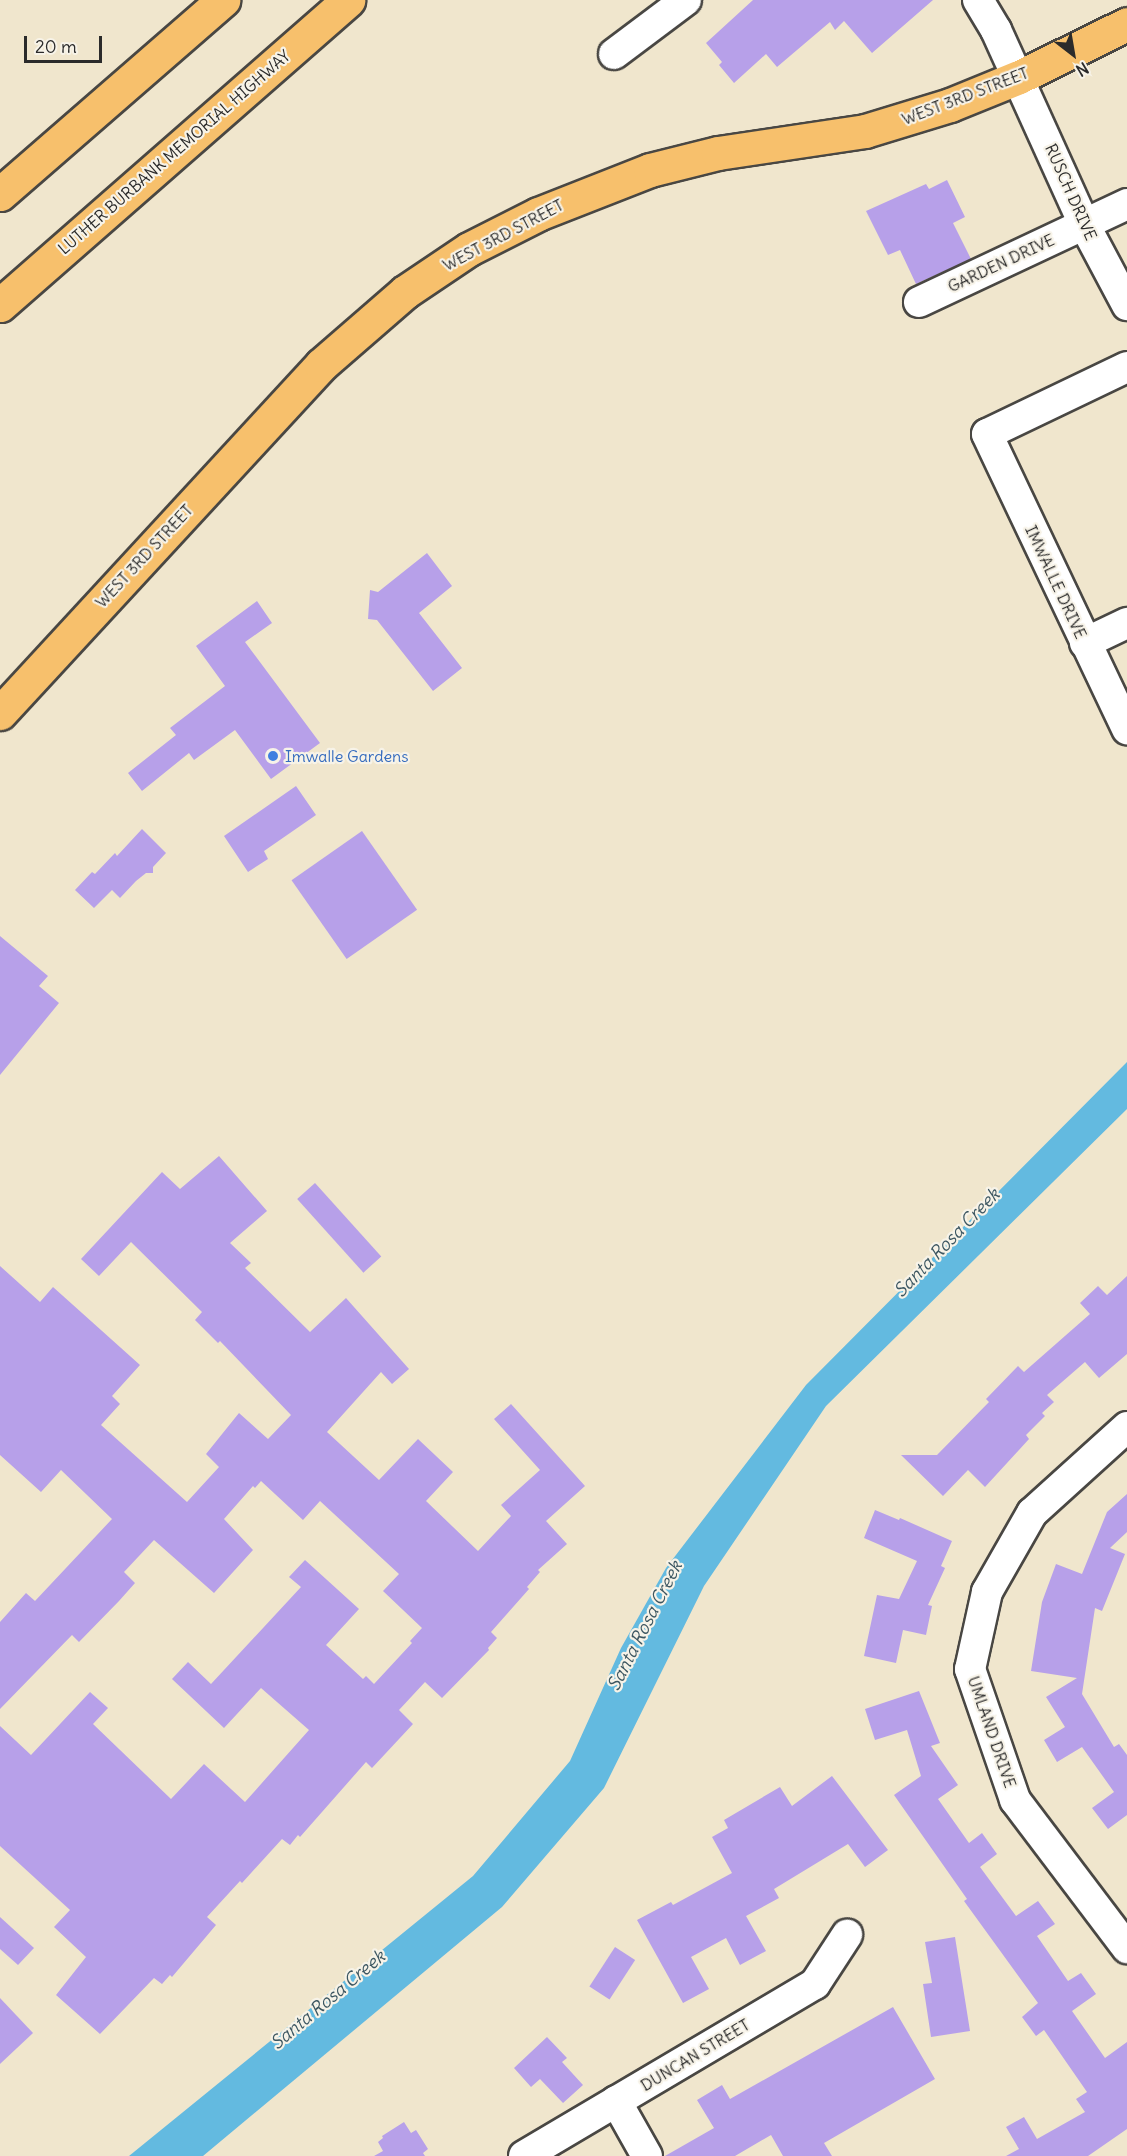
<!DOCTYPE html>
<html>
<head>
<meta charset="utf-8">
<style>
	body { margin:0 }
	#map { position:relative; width:1127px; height:2156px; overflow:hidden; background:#f0e6cd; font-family:Delius,sans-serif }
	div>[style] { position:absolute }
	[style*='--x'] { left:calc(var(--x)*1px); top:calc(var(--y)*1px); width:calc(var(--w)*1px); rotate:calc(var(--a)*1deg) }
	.water>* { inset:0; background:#63bae0 }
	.building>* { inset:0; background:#b7a0e9; transform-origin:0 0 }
	.roads { filter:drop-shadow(2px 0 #494743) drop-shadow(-2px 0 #494743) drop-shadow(0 2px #494743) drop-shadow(0 -2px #494743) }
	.minor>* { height:30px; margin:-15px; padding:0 15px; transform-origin:15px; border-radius:15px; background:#fff }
	.major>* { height:33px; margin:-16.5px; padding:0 16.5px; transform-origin:16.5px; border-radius:16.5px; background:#f7c06c }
	.highway>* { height:33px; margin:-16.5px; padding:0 16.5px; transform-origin:16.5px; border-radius:16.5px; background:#f7c06c }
	.dots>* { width:16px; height:16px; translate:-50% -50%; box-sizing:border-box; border:3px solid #f7f3e8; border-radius:50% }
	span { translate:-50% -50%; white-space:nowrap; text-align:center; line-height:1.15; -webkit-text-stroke:4.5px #f7f3e8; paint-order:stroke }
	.street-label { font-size:16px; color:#2b2b2b }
	.shop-label { font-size:16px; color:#366cbe }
	.left { translate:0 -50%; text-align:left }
	.water-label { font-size:18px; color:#3c5661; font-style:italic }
	.north { position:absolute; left:1043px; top:24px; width:60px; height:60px; -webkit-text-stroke:4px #f7f3e8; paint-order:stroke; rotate:149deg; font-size:16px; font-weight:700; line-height:24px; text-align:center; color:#2b2b2b }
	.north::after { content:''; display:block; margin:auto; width:21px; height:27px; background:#2b2b2b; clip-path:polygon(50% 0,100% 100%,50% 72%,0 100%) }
	.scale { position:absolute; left:24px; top:36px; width:78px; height:27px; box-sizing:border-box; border:3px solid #2b2b2b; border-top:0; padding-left:8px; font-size:18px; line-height:21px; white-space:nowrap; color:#2b2b2b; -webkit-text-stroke:4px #f7f3e8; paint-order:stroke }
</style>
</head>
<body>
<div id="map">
	<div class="water">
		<div style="clip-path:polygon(1127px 1062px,1127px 1109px,826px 1406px,704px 1586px,604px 1788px,502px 1907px,203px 2156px,129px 2156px,473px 1876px,570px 1761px,621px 1648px,666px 1568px,806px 1385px)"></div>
	</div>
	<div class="building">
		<div style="clip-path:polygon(753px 0,933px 0,872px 53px,844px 21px,835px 30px,830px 22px,777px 67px,766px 54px,734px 83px,719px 65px,722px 62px,706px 43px)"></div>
		<div style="clip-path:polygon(947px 180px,965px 217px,953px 223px,971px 259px,916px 284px,900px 250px,888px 255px,866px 211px,926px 184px,929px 189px)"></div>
		<div style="clip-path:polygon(427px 553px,452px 586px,419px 613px,462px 668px,433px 691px,377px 620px,368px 619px,370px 590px,378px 592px)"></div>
		<div style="clip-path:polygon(257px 601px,272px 623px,245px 642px,320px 743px,271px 779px,235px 730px,194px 760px,189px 753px,142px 791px,128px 773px,176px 735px,170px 728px,225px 686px,196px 646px)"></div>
		<div style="clip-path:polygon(296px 786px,316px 815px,264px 851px,268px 859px,248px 872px,224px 836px)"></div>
		<div style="clip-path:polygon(142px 829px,166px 853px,153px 867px,153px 873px,146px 873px,136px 881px,120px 898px,112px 890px,94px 908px,75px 890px,92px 872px,95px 874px,115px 853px,117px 856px)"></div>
		<div style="left:362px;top:831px;width:96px;height:86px;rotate:55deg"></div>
		<div style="clip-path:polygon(0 936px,48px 976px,39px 986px,59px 1003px,0 1075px)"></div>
		<div style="clip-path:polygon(219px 1156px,267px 1211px,230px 1243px,251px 1263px,245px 1268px,310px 1332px,346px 1298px,409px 1369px,392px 1384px,381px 1372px,327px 1432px,379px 1480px,418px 1439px,453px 1472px,426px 1501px,478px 1551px,511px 1516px,501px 1505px,540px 1470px,494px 1419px,511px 1404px,585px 1486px,546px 1521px,567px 1544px,538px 1570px,540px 1572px,527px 1587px,529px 1589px,491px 1632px,497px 1638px,488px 1648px,489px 1650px,442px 1698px,425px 1682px,399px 1710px,413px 1724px,372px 1768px,366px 1762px,300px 1837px,298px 1835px,290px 1845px,282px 1839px,242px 1883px,240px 1881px,207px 1917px,216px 1925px,172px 1977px,170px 1975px,162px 1984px,154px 1978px,100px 2034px,56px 1995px,86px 1957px,54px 1927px,70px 1910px,0 1846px,0 1726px,31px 1755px,90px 1692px,108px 1708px,93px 1724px,171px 1799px,204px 1764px,245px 1802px,309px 1730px,261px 1688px,224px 1728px,172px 1679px,188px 1662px,211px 1684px,301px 1587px,289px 1577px,305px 1560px,359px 1609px,326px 1645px,363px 1679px,366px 1676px,374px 1684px,412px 1643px,410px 1641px,422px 1628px,383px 1591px,399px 1574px,320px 1501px,303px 1520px,261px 1481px,255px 1488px,253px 1486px,224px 1519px,253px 1550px,214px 1593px,154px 1540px,124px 1572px,135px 1583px,119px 1601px,79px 1642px,72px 1635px,0 1709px,0 1622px,26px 1593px,35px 1601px,112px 1519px,61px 1470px,41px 1492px,0 1455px,0 1266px,40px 1302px,53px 1287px,140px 1365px,112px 1396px,120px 1404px,101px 1425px,187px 1502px,219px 1467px,206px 1454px,239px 1413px,268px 1439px,291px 1415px,220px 1341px,218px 1343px,195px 1320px,202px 1312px,131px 1242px,99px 1276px,81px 1259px,162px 1172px,180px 1189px)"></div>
		<div style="left:315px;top:1183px;width:99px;height:24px;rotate:48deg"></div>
		<div style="clip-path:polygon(1127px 1276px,1127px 1354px,1099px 1378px,1085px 1362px,1047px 1395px,1054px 1402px,1042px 1413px,1045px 1416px,1026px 1435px,1029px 1439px,985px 1487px,968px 1470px,943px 1496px,901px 1455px,937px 1455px,989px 1402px,986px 1399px,1018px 1366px,1024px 1372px,1090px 1314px,1080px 1303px,1098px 1286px,1107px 1295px)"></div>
		<div style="clip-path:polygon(1127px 1494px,1127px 1532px,1110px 1548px,1125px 1554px,1102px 1611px,1095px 1608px,1082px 1694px,1114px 1747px,1119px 1744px,1127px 1755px,1127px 1815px,1108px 1829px,1092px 1808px,1114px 1792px,1082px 1747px,1057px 1762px,1044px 1740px,1065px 1727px,1046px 1697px,1077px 1678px,1031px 1671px,1042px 1602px,1056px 1564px,1082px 1574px,1107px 1512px)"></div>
		<div style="clip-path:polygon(875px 1510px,899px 1520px,900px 1518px,952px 1541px,941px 1566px,945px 1568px,928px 1605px,932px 1606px,926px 1635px,903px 1630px,896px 1663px,864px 1656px,877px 1595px,899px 1599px,917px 1561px,864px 1538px)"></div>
		<div style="clip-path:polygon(919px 1691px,940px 1743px,931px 1746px,958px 1785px,938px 1799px,969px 1843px,982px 1833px,997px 1854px,980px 1867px,1016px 1916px,1038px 1901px,1055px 1924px,1037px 1936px,1068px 1981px,1081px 1973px,1096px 1994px,1072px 2011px,1105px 2058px,1127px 2042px,1127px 2129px,1088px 2156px,1006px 2156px,1019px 2149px,1006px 2127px,1024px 2117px,1037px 2139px,1085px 2112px,1076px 2099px,1087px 2092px,1044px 2030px,1036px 2036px,1022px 2017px,1038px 2003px,964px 1901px,967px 1899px,894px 1795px,921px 1776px,907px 1730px,875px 1740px,865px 1709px)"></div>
		<div style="clip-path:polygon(832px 1776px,888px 1850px,865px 1867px,848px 1844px,774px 1889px,779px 1898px,746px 1916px,766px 1951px,740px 1965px,726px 1938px,691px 1957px,709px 1989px,683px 2003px,637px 1920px,671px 1902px,673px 1905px,732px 1873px,712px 1837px,728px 1828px,724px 1820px,780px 1787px,792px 1806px)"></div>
		<div style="clip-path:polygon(0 1917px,34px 1948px,18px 1965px,0 1949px)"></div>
		<div style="clip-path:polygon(955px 1937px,970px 2031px,931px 2037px,923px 1984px,932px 1983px,925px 1942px)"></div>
		<div style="left:615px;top:1947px;width:24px;height:47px;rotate:33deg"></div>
		<div style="clip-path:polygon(0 1998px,33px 2033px,0 2064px)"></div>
		<div style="clip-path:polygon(893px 2007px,935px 2079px,824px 2143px,832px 2156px,783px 2156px,771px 2135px,735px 2156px,665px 2156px,714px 2128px,697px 2100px,722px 2085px,730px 2099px)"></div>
		<div style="clip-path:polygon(547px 2037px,567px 2058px,562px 2062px,583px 2085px,563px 2103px,540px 2079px,531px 2087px,514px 2068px)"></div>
		<div style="clip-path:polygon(404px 2122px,411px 2133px,416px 2130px,428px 2149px,423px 2153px,425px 2156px,374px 2156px,383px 2151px,378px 2142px,383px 2138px,382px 2136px)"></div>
	</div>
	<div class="roads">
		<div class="minor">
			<div style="--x:978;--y:0;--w:35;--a:59"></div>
			<div style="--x:996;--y:30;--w:213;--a:65.6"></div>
			<div style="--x:1084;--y:224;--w:92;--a:62"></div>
			<div style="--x:614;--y:54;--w:90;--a:-36.9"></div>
			<div style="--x:919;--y:302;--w:230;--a:-25.2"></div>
			<div style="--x:1127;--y:367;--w:155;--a:154.4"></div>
			<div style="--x:987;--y:434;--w:327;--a:64.6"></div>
			<div style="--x:1085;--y:643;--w:47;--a:-25.5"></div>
			<div style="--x:1127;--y:1427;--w:128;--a:137.8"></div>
			<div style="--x:1032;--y:1513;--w:91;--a:119.7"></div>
			<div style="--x:987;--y:1592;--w:79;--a:102.4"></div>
			<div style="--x:970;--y:1669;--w:139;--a:71"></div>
			<div style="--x:1015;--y:1800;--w:186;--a:52.9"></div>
			<div style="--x:616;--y:2101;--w:63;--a:60.6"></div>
			<div style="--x:524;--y:2156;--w:338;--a:-30.6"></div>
			<div style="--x:815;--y:1984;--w:59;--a:-56.9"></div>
		</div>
		<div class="major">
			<div style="--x:0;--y:713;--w:473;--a:-47.3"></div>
			<div style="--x:321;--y:365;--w:111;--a:-41"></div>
			<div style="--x:405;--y:292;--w:77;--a:-33.9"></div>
			<div style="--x:469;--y:249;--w:77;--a:-26.9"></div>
			<div style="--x:538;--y:214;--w:120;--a:-21.4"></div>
			<div style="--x:650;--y:170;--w:70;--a:-14"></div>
			<div style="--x:718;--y:153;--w:149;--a:-8.5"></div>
			<div style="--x:865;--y:131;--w:89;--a:-17"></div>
			<div style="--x:950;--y:105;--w:74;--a:-22.1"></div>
			<div style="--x:1019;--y:77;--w:120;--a:-26.1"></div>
		</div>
		<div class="highway">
			<div style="--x:0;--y:194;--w:296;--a:-41"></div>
			<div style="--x:0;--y:305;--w:463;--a:-41.2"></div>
		</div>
	</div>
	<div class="dots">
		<div style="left:273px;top:756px;background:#3f7fe0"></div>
	</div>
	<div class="street-label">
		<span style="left:965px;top:96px;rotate:-21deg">WEST 3RD STREET</span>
		<span style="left:174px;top:152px;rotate:-41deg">LUTHER BURBANK MEMORIAL HIGHWAY</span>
		<span style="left:1071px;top:192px;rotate:66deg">RUSCH DRIVE</span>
		<span style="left:503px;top:235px;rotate:-28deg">WEST 3RD STREET</span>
		<span style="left:1001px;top:263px;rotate:-25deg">GARDEN DRIVE</span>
		<span style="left:144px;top:556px;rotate:-47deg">WEST 3RD STREET</span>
		<span style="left:1056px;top:582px;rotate:65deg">IMWALLE DRIVE</span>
		<span style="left:992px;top:1732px;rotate:71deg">UMLAND DRIVE</span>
		<span style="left:695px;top:2055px;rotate:-31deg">DUNCAN STREET</span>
	</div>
	<div class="shop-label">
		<span class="left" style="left:285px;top:756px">Imwalle Gardens</span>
	</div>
	<div class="water-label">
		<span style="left:947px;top:1243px;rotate:-46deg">Santa Rosa Creek</span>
		<span style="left:645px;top:1626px;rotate:-63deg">Santa Rosa Creek</span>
		<span style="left:328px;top:2000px;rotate:-40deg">Santa Rosa Creek</span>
	</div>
	<div class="north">N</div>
	<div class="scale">20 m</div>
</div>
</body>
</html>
